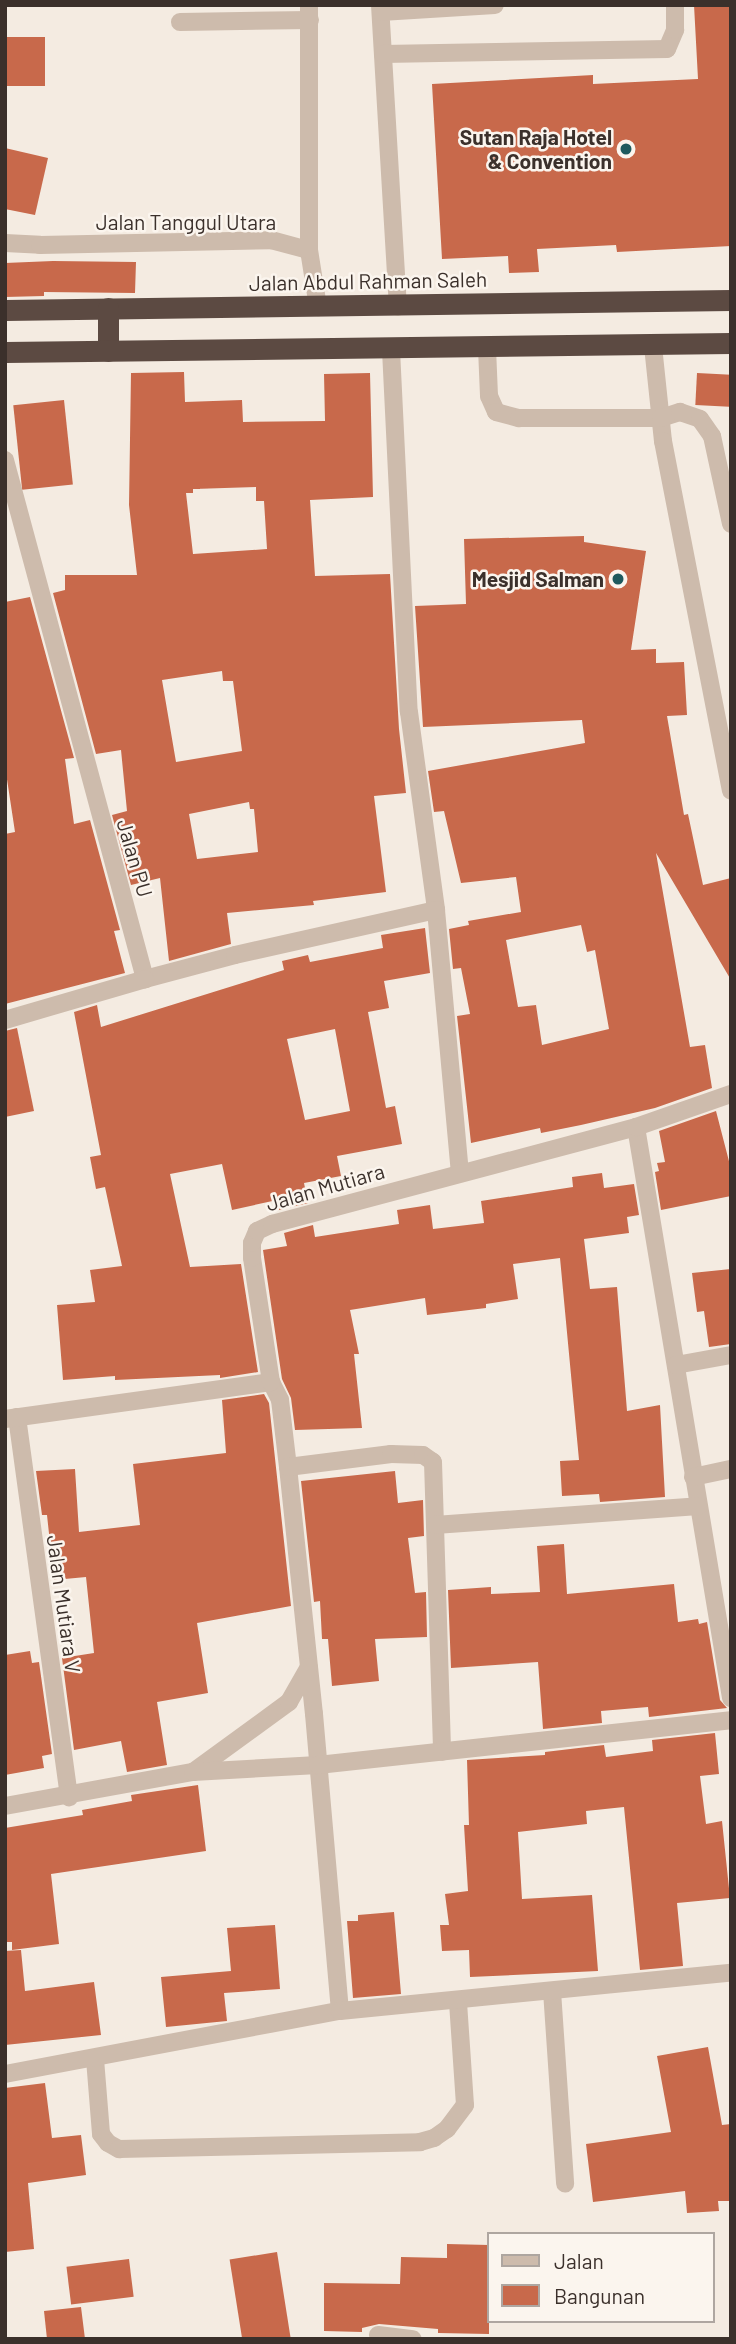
<!DOCTYPE html>
<html>
<head>
<meta charset="utf-8">
<style>
	body { margin:0 }
	#map { position:relative; width:736px; height:2344px; overflow:hidden; background:#f4ebe1; font-family:Barlow,sans-serif }
	div>[style] { position:absolute }
	[style*='--x'] { left:calc(var(--x)*1px); top:calc(var(--y)*1px); width:calc(var(--w)*1px); rotate:calc(var(--a)*1deg) }
	.building>* { inset:0; background:#c8694b; transform-origin:0 0 }
	.minor>* { height:18px; margin:-9px; padding:0 9px; transform-origin:9px; border-radius:9px; background:#cdbbac }
	.highway>* { height:21px; margin:-10.5px; padding:0 10.5px; transform-origin:10.5px; border-radius:10.5px; background:#5c4a42 }
	.dots>* { width:19px; height:19px; translate:-50% -50%; box-sizing:border-box; border:4px solid #fbf5ee; border-radius:50% }
	span { translate:-50% -50%; white-space:nowrap; text-align:center; line-height:1.15; -webkit-text-stroke:5px #fbf5ee; paint-order:stroke }
	.poi-label { font-size:21px; color:#3b302b; font-weight:700 }
	.right { translate:-100% -50%; text-align:right }
	.street-label { font-size:21px; color:#3b302b }
	.frame { position:absolute; inset:0; border:7px solid #3b302b; pointer-events:none }
	.legend { position:absolute; left:487px; top:2232px; width:228px; height:91px; box-sizing:border-box; background:#fbf5ee; border:2px solid #aea6a0; margin:0; padding:9px 12px; list-style:none; font-size:21px; color:#3b302b }
	.legend li { display:flex; align-items:center; gap:14px; height:35px }
	.legend b { width:35px; border:2px solid #aea6a0 }
</style>
</head>
<body>
<div id="map">
	<div class="building">
		<div style="clip-path:polygon(694px 5px,731px 5px,731px 246px,617px 252px,616px 245px,537px 249px,539px 272px,509px 273px,508px 256px,442px 259px,432px 84px,593px 75px,593px 84px,698px 79px)"></div>
		<div style="left:5px;top:37px;width:40px;height:49px"></div>
		<div style="clip-path:polygon(5px 148px,48px 158px,35px 215px,5px 209px)"></div>
		<div style="clip-path:polygon(53px 261px,136px 262px,135px 293px,44px 292px,44px 296px,5px 297px,5px 263px)"></div>
		<div style="clip-path:polygon(evenodd,184px 372px,185px 402px,242px 400px,243px 422px,325px 421px,324px 374px,370px 373px,373px 497px,310px 500px,315px 576px,390px 574px,399px 729px,406px 793px,374px 796px,386px 892px,313px 901px,314px 905px,227px 913px,231px 944px,169px 961px,160px 878px,131px 885px,112px 815px,127px 811px,121px 750px,96px 754px,53px 593px,65px 590px,65px 575px,137px 575px,129px 505px,131px 373px,184px 372px,256px 487px,256px 501px,264px 501px,267px 549px,193px 554px,186px 493px,193px 493px,193px 489px,256px 487px,184px 372px,222px 671px,223px 681px,233px 681px,242px 751px,176px 762px,162px 680px,222px 671px,184px 372px,249px 802px,250px 809px,254px 809px,258px 852px,197px 859px,189px 814px,249px 802px)"></div>
		<div style="left:697px;top:373px;width:34px;height:32px;rotate:3deg"></div>
		<div style="left:64px;top:400px;width:85px;height:51px;rotate:84deg"></div>
		<div style="clip-path:polygon(evenodd,584px 536px,584px 542px,646px 551px,631px 650px,656px 649px,656px 663px,684px 662px,687px 715px,667px 716px,684px 815px,688px 814px,703px 885px,731px 878px,731px 980px,656px 853px,690px 1047px,705px 1045px,712px 1088px,655px 1108px,581px 1125px,541px 1133px,540px 1128px,471px 1143px,457px 1016px,470px 1014px,461px 968px,453px 969px,449px 929px,469px 925px,468px 921px,521px 912px,516px 877px,461px 883px,444px 811px,434px 812px,428px 771px,585px 743px,582px 720px,423px 727px,415px 606px,466px 604px,464px 539px,584px 536px,581px 925px,587px 952px,595px 950px,609px 1029px,542px 1045px,536px 1005px,518px 1007px,506px 940px,581px 925px)"></div>
		<div style="clip-path:polygon(30px 597px,74px 758px,65px 759px,74px 824px,90px 820px,120px 930px,114px 931px,125px 973px,5px 1004px,5px 834px,15px 832px,5px 766px,5px 602px)"></div>
		<div style="clip-path:polygon(evenodd,425px 928px,430px 973px,384px 981px,389px 1008px,368px 1012px,386px 1108px,395px 1106px,402px 1144px,337px 1156px,341px 1176px,304px 1183px,308px 1203px,279px 1210px,277px 1200px,232px 1210px,222px 1164px,170px 1174px,190px 1267px,241px 1264px,258px 1372px,220px 1378px,220px 1375px,115px 1380px,115px 1376px,63px 1380px,57px 1305px,95px 1302px,90px 1270px,122px 1266px,105px 1187px,96px 1189px,90px 1157px,101px 1155px,74px 1012px,97px 1005px,101px 1027px,284px 970px,282px 961px,308px 955px,310px 962px,383px 948px,381px 935px,425px 928px,335px 1029px,350px 1111px,305px 1120px,287px 1039px,335px 1029px)"></div>
		<div style="clip-path:polygon(17px 1028px,34px 1111px,5px 1117px,5px 1031px)"></div>
		<div style="clip-path:polygon(716px 1111px,731px 1169px,731px 1196px,661px 1210px,655px 1172px,659px 1171px,657px 1163px,665px 1162px,659px 1131px)"></div>
		<div style="clip-path:polygon(602px 1173px,604px 1188px,634px 1184px,639px 1215px,627px 1217px,629px 1233px,584px 1239px,590px 1289px,617px 1287px,627px 1411px,660px 1405px,665px 1497px,600px 1502px,599px 1494px,562px 1496px,560px 1461px,579px 1460px,560px 1258px,513px 1264px,518px 1299px,486px 1304px,486px 1308px,427px 1315px,425px 1298px,350px 1310px,359px 1354px,354px 1354px,362px 1428px,295px 1430px,291px 1398px,282px 1379px,263px 1250px,287px 1246px,284px 1233px,313px 1225px,315px 1237px,399px 1224px,397px 1210px,430px 1205px,433px 1229px,484px 1223px,481px 1201px,573px 1187px,572px 1177px)"></div>
		<div style="clip-path:polygon(731px 1269px,731px 1344px,709px 1347px,704px 1311px,697px 1312px,692px 1273px)"></div>
		<div style="clip-path:polygon(264px 1394px,269px 1403px,291px 1606px,197px 1623px,208px 1693px,157px 1702px,167px 1765px,127px 1772px,121px 1741px,74px 1750px,62px 1658px,94px 1653px,86px 1577px,54px 1580px,47px 1515px,42px 1515px,36px 1471px,75px 1469px,79px 1532px,140px 1525px,133px 1464px,226px 1453px,222px 1400px)"></div>
		<div style="clip-path:polygon(395px 1471px,398px 1503px,423px 1500px,424px 1536px,408px 1538px,415px 1593px,426px 1592px,427px 1637px,375px 1639px,379px 1681px,332px 1686px,328px 1639px,322px 1639px,320px 1601px,314px 1602px,301px 1481px)"></div>
		<div style="clip-path:polygon(564px 1544px,567px 1594px,674px 1584px,678px 1622px,698px 1619px,699px 1624px,707px 1622px,720px 1700px,727px 1708px,649px 1717px,648px 1707px,601px 1711px,602px 1723px,543px 1729px,538px 1662px,451px 1668px,448px 1590px,491px 1587px,491px 1594px,540px 1592px,537px 1546px)"></div>
		<div style="clip-path:polygon(30px 1651px,32px 1663px,39px 1662px,52px 1754px,42px 1756px,44px 1768px,5px 1775px,5px 1655px)"></div>
		<div style="clip-path:polygon(715px 1733px,719px 1774px,700px 1776px,706px 1824px,722px 1821px,730px 1898px,677px 1903px,683px 1966px,640px 1970px,624px 1807px,586px 1811px,587px 1824px,518px 1832px,522px 1899px,592px 1895px,598px 1971px,470px 1977px,469px 1950px,442px 1951px,440px 1925px,449px 1925px,445px 1894px,468px 1891px,464px 1825px,469px 1825px,467px 1760px,545px 1755px,545px 1752px,604px 1745px,606px 1757px,653px 1751px,652px 1740px)"></div>
		<div style="clip-path:polygon(198px 1785px,206px 1851px,51px 1874px,59px 1944px,12px 1950px,12px 1942px,5px 1942px,5px 1828px,83px 1815px,82px 1810px,132px 1801px,131px 1795px)"></div>
		<div style="clip-path:polygon(394px 1912px,401px 1994px,353px 1998px,347px 1921px,358px 1921px,358px 1915px)"></div>
		<div style="clip-path:polygon(275px 1925px,280px 1989px,224px 1993px,227px 2021px,166px 2027px,161px 1977px,231px 1971px,227px 1928px)"></div>
		<div style="clip-path:polygon(21px 1950px,25px 1991px,94px 1982px,101px 2035px,5px 2045px,5px 1951px)"></div>
		<div style="clip-path:polygon(708px 2047px,722px 2125px,731px 2124px,731px 2201px,718px 2201px,719px 2211px,687px 2213px,685px 2191px,593px 2202px,586px 2144px,671px 2132px,657px 2056px)"></div>
		<div style="clip-path:polygon(45px 2083px,52px 2138px,81px 2135px,86px 2175px,28px 2183px,34px 2249px,5px 2252px,5px 2088px)"></div>
		<div style="clip-path:polygon(447px 2244px,489px 2245px,489px 2334px,438px 2333px,438px 2329px,379px 2324px,362px 2328px,362px 2332px,324px 2331px,324px 2283px,400px 2284px,401px 2257px,447px 2258px)"></div>
		<div style="left:277px;top:2252px;width:86px;height:48px;rotate:81deg"></div>
		<div style="left:129px;top:2259px;width:38px;height:63px;rotate:83deg"></div>
		<div style="clip-path:polygon(81px 2307px,85px 2339px,47px 2339px,44px 2311px)"></div>
	</div>
	<div class="minor">
		<div style="--x:380;--y:5;--w:302;--a:86.6"></div>
		<div style="--x:381;--y:12;--w:114;--a:-3.5"></div>
		<div style="--x:180;--y:22;--w:130;--a:-0.9"></div>
		<div style="--x:383;--y:54;--w:284;--a:-1"></div>
		<div style="--x:667;--y:49;--w:21;--a:-67"></div>
		<div style="--x:675;--y:30;--w:25;--a:-90"></div>
		<div style="--x:5;--y:243;--w:35;--a:3"></div>
		<div style="--x:40;--y:245;--w:231;--a:-1.2"></div>
		<div style="--x:271;--y:240;--w:39;--a:15"></div>
		<div style="--x:309;--y:250;--w:58;--a:81"></div>
		<div style="--x:309;--y:250;--w:245;--a:-90"></div>
		<div style="--x:653;--y:346;--w:96;--a:84"></div>
		<div style="--x:663;--y:441;--w:356;--a:79"></div>
		<div style="--x:487;--y:348;--w:48;--a:87.6"></div>
		<div style="--x:489;--y:396;--w:17;--a:66"></div>
		<div style="--x:496;--y:412;--w:24;--a:15"></div>
		<div style="--x:519;--y:418;--w:142;--a:0"></div>
		<div style="--x:661;--y:418;--w:20;--a:-18"></div>
		<div style="--x:680;--y:412;--w:21;--a:19"></div>
		<div style="--x:700;--y:419;--w:21;--a:55"></div>
		<div style="--x:712;--y:436;--w:90;--a:77.8"></div>
		<div style="--x:391;--y:350;--w:362;--a:87.2"></div>
		<div style="--x:409;--y:712;--w:200;--a:82.2"></div>
		<div style="--x:436;--y:910;--w:263;--a:84.8"></div>
		<div style="--x:5;--y:460;--w:538;--a:74.9"></div>
		<div style="--x:145;--y:979;--w:93;--a:-14.9"></div>
		<div style="--x:235;--y:955;--w:206;--a:-12.6"></div>
		<div style="--x:5;--y:1020;--w:146;--a:-16.3"></div>
		<div style="--x:636;--y:1127;--w:579;--a:80.55"></div>
		<div style="--x:676;--y:1365;--w:56;--a:-10.3"></div>
		<div style="--x:271;--y:1382;--w:20;--a:63"></div>
		<div style="--x:280;--y:1400;--w:67;--a:83.2"></div>
		<div style="--x:288;--y:1467;--w:248;--a:84"></div>
		<div style="--x:314;--y:1714;--w:298;--a:85"></div>
		<div style="--x:17;--y:1417;--w:384;--a:82.2"></div>
		<div style="--x:5;--y:1419;--w:269;--a:-7.9"></div>
		<div style="--x:271;--y:1382;--w:125;--a:-98.7"></div>
		<div style="--x:252;--y:1258;--w:15;--a:-90"></div>
		<div style="--x:252;--y:1243;--w:13;--a:-67"></div>
		<div style="--x:257;--y:1231;--w:17;--a:-25"></div>
		<div style="--x:272;--y:1224;--w:377;--a:-14.9"></div>
		<div style="--x:636;--y:1127;--w:101;--a:-19.2"></div>
		<div style="--x:288;--y:1467;--w:104;--a:-7.2"></div>
		<div style="--x:391;--y:1454;--w:32;--a:2"></div>
		<div style="--x:423;--y:1455;--w:12;--a:35"></div>
		<div style="--x:433;--y:1462;--w:290;--a:88.2"></div>
		<div style="--x:693;--y:1477;--w:39;--a:-12"></div>
		<div style="--x:435;--y:1525;--w:264;--a:-4.1"></div>
		<div style="--x:193;--y:1772;--w:119;--a:-36.1"></div>
		<div style="--x:289;--y:1702;--w:40;--a:-60.3"></div>
		<div style="--x:5;--y:1806;--w:191;--a:-10.3"></div>
		<div style="--x:193;--y:1772;--w:125;--a:-3.2"></div>
		<div style="--x:318;--y:1765;--w:415;--a:-6.2"></div>
		<div style="--x:552;--y:1991;--w:193;--a:86.1"></div>
		<div style="--x:95;--y:2059;--w:75;--a:85.4"></div>
		<div style="--x:101;--y:2134;--w:11;--a:52"></div>
		<div style="--x:108;--y:2143;--w:13;--a:29"></div>
		<div style="--x:119;--y:2149;--w:301;--a:-1.3"></div>
		<div style="--x:420;--y:2142;--w:15;--a:-16"></div>
		<div style="--x:434;--y:2138;--w:16;--a:-35"></div>
		<div style="--x:447;--y:2129;--w:30;--a:-53"></div>
		<div style="--x:465;--y:2105;--w:104;--a:-93.9"></div>
		<div style="--x:5;--y:2074;--w:341;--a:-10.7"></div>
		<div style="--x:340;--y:2011;--w:393;--a:-5.6"></div>
		<div style="--x:378;--y:2335;--w:35;--a:7"></div>
	</div>
	<div class="highway">
		<div style="--x:5;--y:310;--w:726;--a:-0.79"></div>
		<div style="--x:108;--y:351;--w:43;--a:-90"></div>
		<div style="--x:5;--y:352;--w:726;--a:-0.71"></div>
	</div>
	<div class="dots">
		<div style="left:626px;top:149px;background:#1f5a5e"></div>
		<div style="left:618px;top:579px;background:#1f5a5e"></div>
	</div>
	<div class="poi-label">
		<span class="right" style="left:612px;top:149px">Sutan Raja Hotel<br>&amp; Convention</span>
		<span class="right" style="left:604px;top:579px">Mesjid Salman</span>
	</div>
	<div class="street-label">
		<span style="left:186px;top:222px">Jalan Tanggul Utara</span>
		<span style="left:368px;top:281px;rotate:-1deg">Jalan Abdul Rahman Saleh</span>
		<span style="left:135px;top:858px;rotate:74deg">Jalan PU</span>
		<span style="left:325px;top:1187px;rotate:-16deg">Jalan Mutiara</span>
		<span style="left:64px;top:1604px;rotate:82deg">Jalan Mutiara V</span>
	</div>
	<div class="frame"></div>
	<ul class="legend">
	<li><b style="height:9px;background:#cdbbac"></b>Jalan</li>
	<li><b style="height:19px;background:#c8694b"></b>Bangunan</li>
	</ul>
</div>
</body>
</html>
